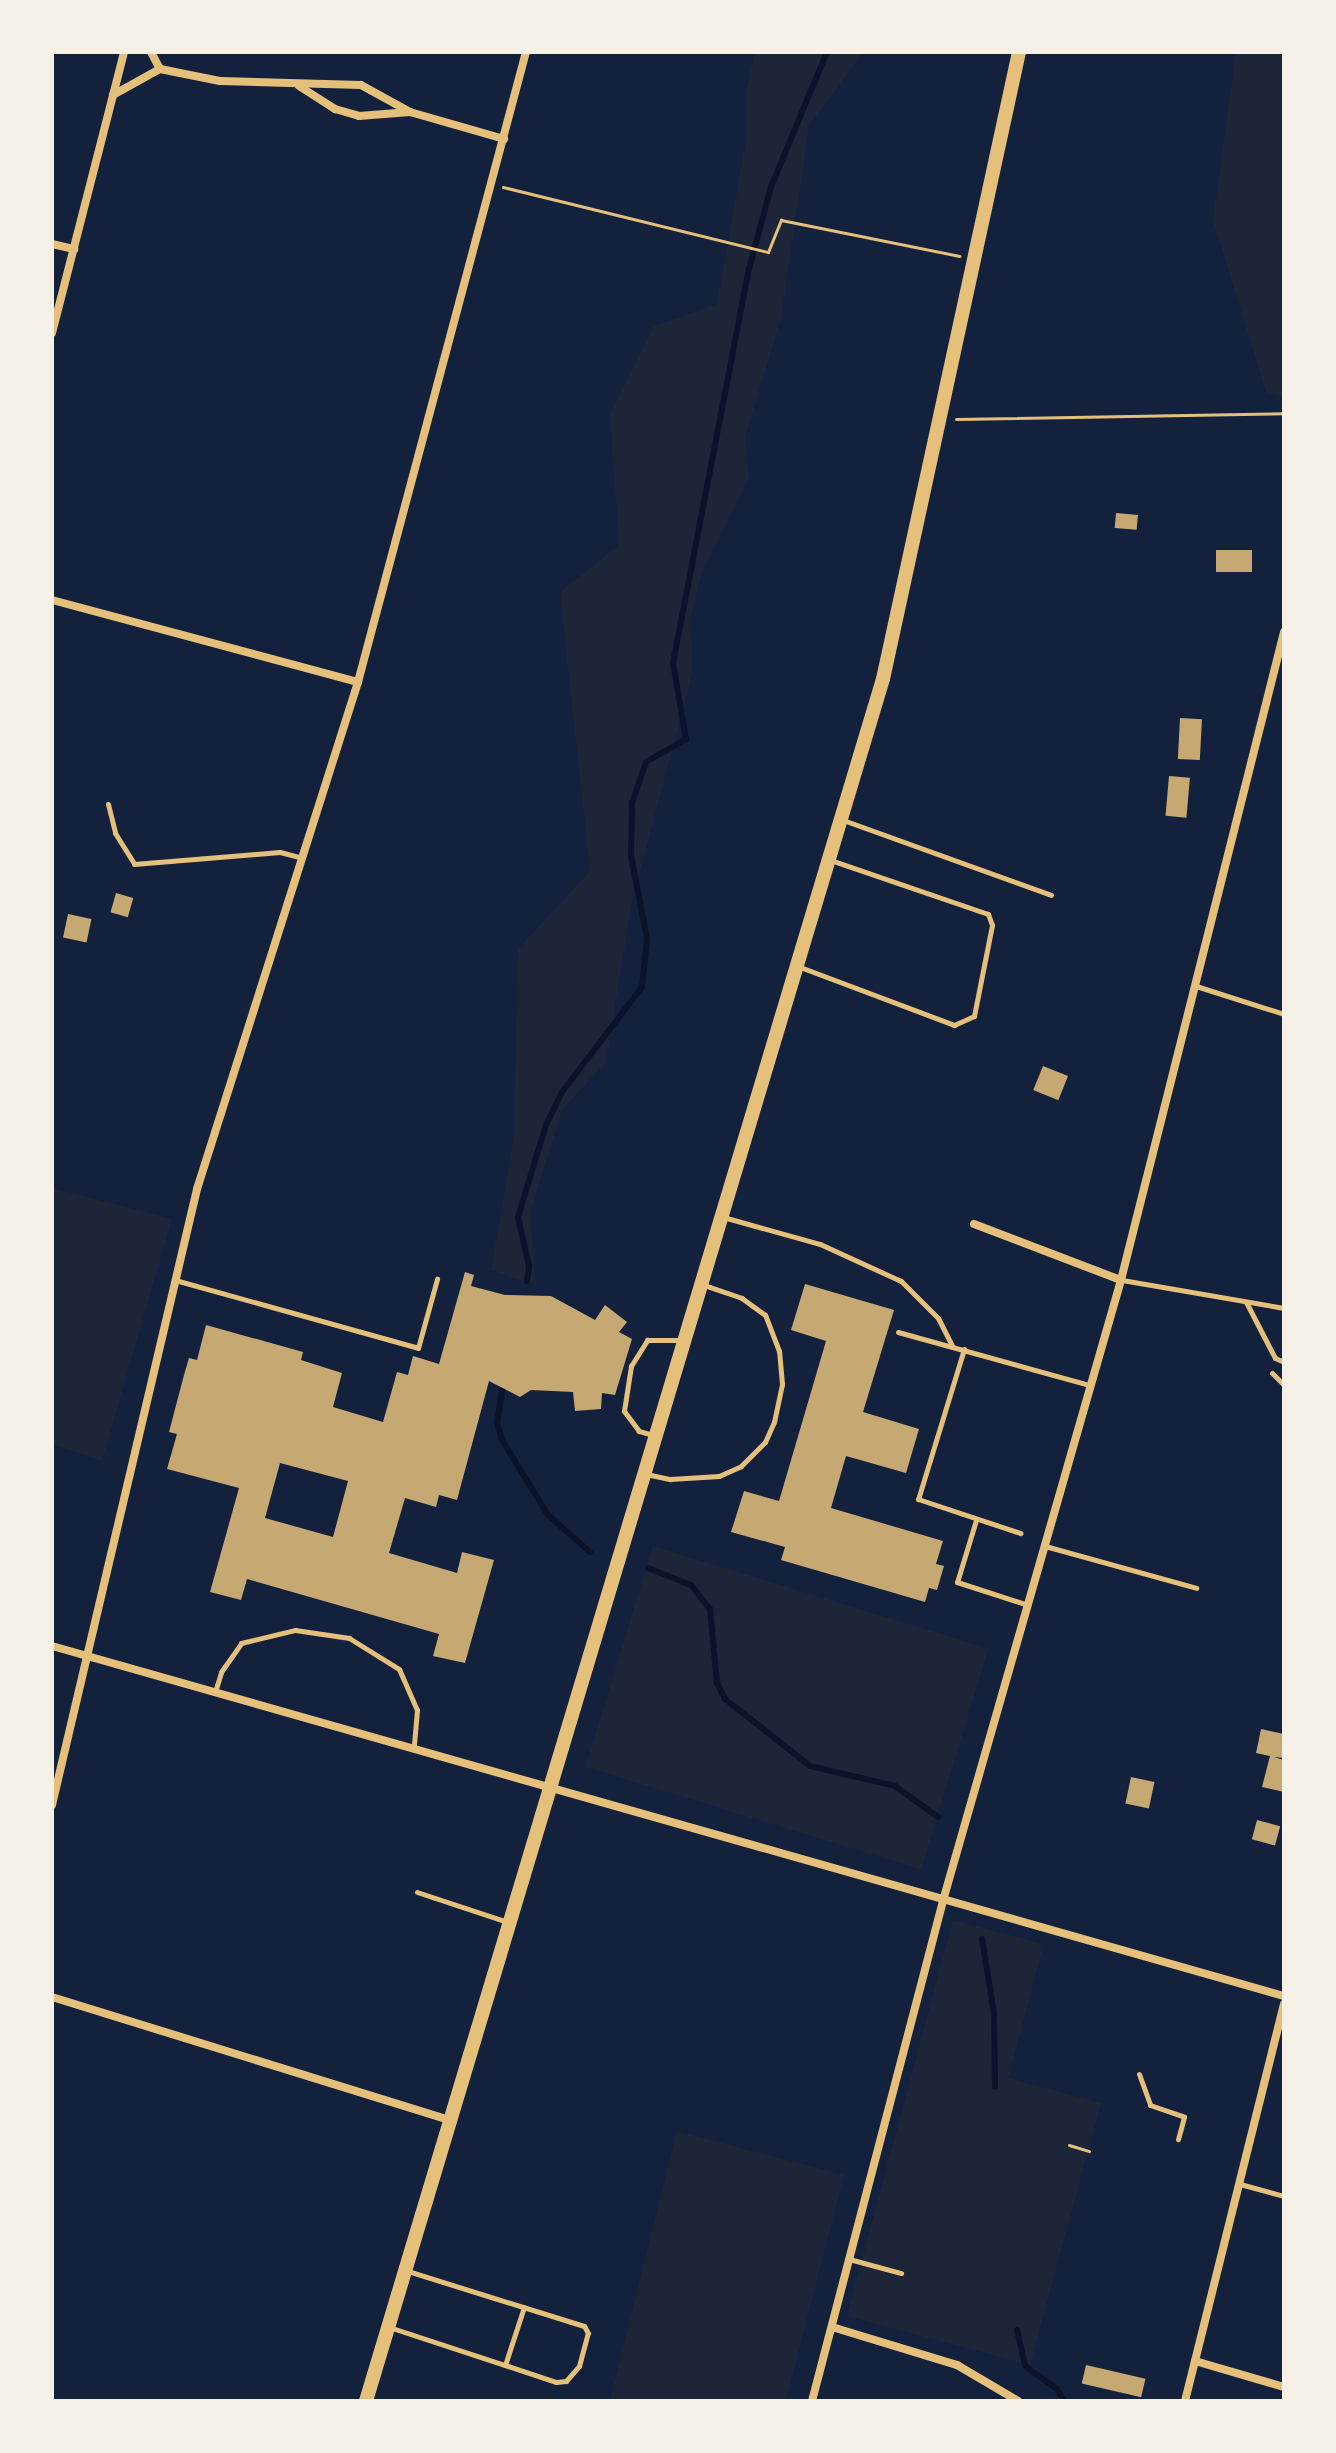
<!DOCTYPE html>
<html>
<head>
<meta charset="utf-8">
<style>
	body { margin:0 }
	#map { position:relative; width:1336px; height:2453px; overflow:hidden; background:#14213d; font-family:"DM Sans",sans-serif }
	div>[style] { position:absolute }
	[style*='--x'] { left:calc(var(--x)*1px); top:calc(var(--y)*1px); width:calc(var(--w)*1px); rotate:calc(var(--a)*1deg) }
	.green>* { inset:0; background:#1d2539; transform-origin:0 0 }
	.stream>* { height:6px; margin:-3px; padding:0 3px; transform-origin:3px; border-radius:3px; background:#0b132b }
	.building>* { inset:0; background:#c6a872; transform-origin:0 0 }
	.path>* { height:3px; margin:-1.5px; padding:0 1.5px; transform-origin:1.5px; border-radius:1.5px; background:#e5c07b }
	.service>* { height:5px; margin:-2.5px; padding:0 2.5px; transform-origin:2.5px; border-radius:2.5px; background:#e5c07b }
	.minor>* { height:8px; margin:-4px; padding:0 4px; transform-origin:4px; border-radius:4px; background:#e5c07b }
	.tertiary>* { height:14px; margin:-7px; padding:0 7px; transform-origin:7px; border-radius:7px; background:#e5c07b }
	span { translate:-50% -50%; white-space:nowrap; text-align:center; line-height:1.15; -webkit-text-stroke:6px #f6f1e7; paint-order:stroke }
	.frame { position:absolute; inset:0; border:54px solid #f6f1e7; pointer-events:none }
</style>
</head>
<body>
<div id="map">
	<div class="green">
		<div style="clip-path:polygon(755px 52px,863px 52px,809px 126px,781px 318px,745px 437px,749px 479px,703px 569px,691px 615px,692px 674px,632px 902px,606px 1062px,562px 1110px,530px 1213px,536px 1285px,491px 1270px,514px 1136px,518px 949px,590px 871px,560px 592px,619px 545px,610px 414px,654px 326px,717px 304px,747px 135px,746px 92px)"></div>
		<div style="clip-path:polygon(1236px 52px,1284px 52px,1284px 397px,1266px 392px,1213px 220px)"></div>
		<div style="clip-path:polygon(52px 1188px,172px 1219px,102px 1461px,52px 1444px)"></div>
		<div style="left:653px;top:1546px;width:351px;height:231px;rotate:17deg"></div>
		<div style="clip-path:polygon(953px 1920px,1044px 1944px,1008px 2078px,1101px 2103px,1030px 2365px,847px 2316px)"></div>
		<div style="clip-path:polygon(677px 2131px,844px 2175px,786px 2401px,610px 2401px)"></div>
	</div>
	<div class="stream">
		<div style="--x:527;--y:1281;--w:15;--a:-82"></div>
		<div style="--x:529;--y:1266;--w:50;--a:-102.7"></div>
		<div style="--x:518;--y:1217;--w:96;--a:-73.1"></div>
		<div style="--x:546;--y:1125;--w:37;--a:-64"></div>
		<div style="--x:562;--y:1092;--w:132;--a:-52.7"></div>
		<div style="--x:642;--y:987;--w:48;--a:-84.1"></div>
		<div style="--x:647;--y:939;--w:85;--a:-100.9"></div>
		<div style="--x:631;--y:856;--w:53;--a:-88.9"></div>
		<div style="--x:632;--y:803;--w:43;--a:-71.1"></div>
		<div style="--x:646;--y:762;--w:46;--a:-29.9"></div>
		<div style="--x:686;--y:739;--w:77;--a:-99.7"></div>
		<div style="--x:673;--y:663;--w:401;--a:-79.1"></div>
		<div style="--x:749;--y:269;--w:85;--a:-75"></div>
		<div style="--x:771;--y:187;--w:146;--a:-67.5"></div>
		<div style="--x:502;--y:1391;--w:32;--a:99"></div>
		<div style="--x:497;--y:1423;--w:18;--a:74"></div>
		<div style="--x:502;--y:1440;--w:88;--a:58.5"></div>
		<div style="--x:548;--y:1515;--w:56;--a:41.4"></div>
		<div style="--x:648;--y:1568;--w:46;--a:21.6"></div>
		<div style="--x:691;--y:1585;--w:31;--a:52"></div>
		<div style="--x:710;--y:1609;--w:74;--a:84.6"></div>
		<div style="--x:717;--y:1683;--w:18;--a:63"></div>
		<div style="--x:725;--y:1699;--w:108;--a:38.2"></div>
		<div style="--x:810;--y:1766;--w:87;--a:13.2"></div>
		<div style="--x:895;--y:1786;--w:53;--a:35.8"></div>
		<div style="--x:982;--y:1939;--w:75;--a:80.8"></div>
		<div style="--x:994;--y:2013;--w:74;--a:89.2"></div>
		<div style="--x:1017;--y:2330;--w:37;--a:77"></div>
		<div style="--x:1025;--y:2366;--w:39;--a:36"></div>
		<div style="--x:1057;--y:2389;--w:14;--a:60"></div>
	</div>
	<div class="building">
		<div style="left:1116px;top:513px;width:22px;height:15px;rotate:5deg"></div>
		<div style="left:1216px;top:550px;width:36px;height:22px"></div>
		<div style="left:1180px;top:718px;width:22px;height:41px;rotate:3deg"></div>
		<div style="left:1169px;top:776px;width:21px;height:40px;rotate:5deg"></div>
		<div style="left:116px;top:893px;width:18px;height:20px;rotate:16deg"></div>
		<div style="left:68px;top:914px;width:24px;height:24px;rotate:12deg"></div>
		<div style="left:1043px;top:1066px;width:27px;height:26px;rotate:22deg"></div>
		<div style="clip-path:polygon(evenodd,465px 1272px,474px 1275px,471px 1286px,505px 1295px,551px 1296px,595px 1320px,605px 1305px,627px 1322px,619px 1332px,632px 1339px,615px 1395px,602px 1393px,601px 1409px,575px 1411px,573px 1392px,531px 1390px,520px 1397px,489px 1381px,457px 1500px,439px 1495px,436px 1507px,405px 1498px,389px 1553px,457px 1573px,462px 1552px,494px 1560px,465px 1663px,433px 1656px,439px 1634px,247px 1579px,241px 1600px,210px 1592px,239px 1488px,167px 1469px,177px 1434px,169px 1432px,184px 1375px,189px 1358px,197px 1360px,206px 1325px,303px 1352px,301px 1360px,342px 1373px,333px 1407px,383px 1422px,397px 1372px,408px 1375px,413px 1356px,439px 1364px,465px 1272px,280px 1463px,348px 1481px,333px 1537px,265px 1518px,280px 1463px)"></div>
		<div style="clip-path:polygon(805px 1284px,894px 1310px,863px 1412px,919px 1429px,906px 1473px,846px 1456px,831px 1508px,943px 1541px,936px 1564px,944px 1566px,937px 1590px,929px 1588px,925px 1602px,781px 1560px,785px 1547px,731px 1532px,744px 1491px,779px 1501px,826px 1341px,791px 1330px)"></div>
		<div style="clip-path:polygon(1261px 1729px,1284px 1734px,1284px 1758px,1274px 1757px,1284px 1760px,1284px 1792px,1262px 1787px,1270px 1756px,1256px 1753px)"></div>
		<div style="left:1131px;top:1777px;width:24px;height:27px;rotate:12deg"></div>
		<div style="left:1257px;top:1820px;width:24px;height:20px;rotate:15deg"></div>
		<div style="left:1086px;top:2365px;width:61px;height:19px;rotate:13deg"></div>
	</div>
	<div class="path">
		<div style="--x:503;--y:187;--w:273;--a:13.8"></div>
		<div style="--x:768;--y:252;--w:35;--a:-68"></div>
		<div style="--x:781;--y:220;--w:182;--a:11.4"></div>
		<div style="--x:956;--y:419;--w:328;--a:-1"></div>
		<div style="--x:1069;--y:2145;--w:21;--a:17"></div>
	</div>
	<div class="service">
		<div style="--x:108;--y:804;--w:30;--a:76"></div>
		<div style="--x:115;--y:833;--w:36;--a:58"></div>
		<div style="--x:134;--y:864;--w:146;--a:-4.7"></div>
		<div style="--x:280;--y:852;--w:23;--a:15"></div>
		<div style="--x:843;--y:820;--w:221;--a:19.8"></div>
		<div style="--x:800;--y:967;--w:165;--a:20.6"></div>
		<div style="--x:954;--y:1025;--w:22;--a:-24"></div>
		<div style="--x:974;--y:1016;--w:93;--a:-78.8"></div>
		<div style="--x:992;--y:925;--w:12;--a:-110"></div>
		<div style="--x:988;--y:914;--w:167;--a:-161.1"></div>
		<div style="--x:1196;--y:986;--w:92;--a:17.7"></div>
		<div style="--x:723;--y:1217;--w:101;--a:15.6"></div>
		<div style="--x:820;--y:1244;--w:89;--a:24.6"></div>
		<div style="--x:901;--y:1281;--w:52;--a:45"></div>
		<div style="--x:938;--y:1318;--w:31;--a:63"></div>
		<div style="--x:175;--y:1280;--w:252;--a:15.6"></div>
		<div style="--x:418;--y:1348;--w:72;--a:-74.6"></div>
		<div style="--x:1122;--y:1280;--w:164;--a:9.8"></div>
		<div style="--x:1246;--y:1302;--w:63;--a:62.6"></div>
		<div style="--x:1275;--y:1358;--w:10;--a:24"></div>
		<div style="--x:898;--y:1332;--w:198;--a:15.5"></div>
		<div style="--x:964;--y:1349;--w:157;--a:107"></div>
		<div style="--x:918;--y:1499;--w:108;--a:18.4"></div>
		<div style="--x:1272;--y:1373;--w:17;--a:45"></div>
		<div style="--x:653;--y:1435;--w:15;--a:-164"></div>
		<div style="--x:639;--y:1431;--w:25;--a:-127"></div>
		<div style="--x:624;--y:1411;--w:46;--a:-81.2"></div>
		<div style="--x:631;--y:1366;--w:31;--a:-58"></div>
		<div style="--x:647;--y:1340;--w:37;--a:0"></div>
		<div style="--x:646;--y:1474;--w:25;--a:12"></div>
		<div style="--x:670;--y:1479;--w:49;--a:-3.5"></div>
		<div style="--x:719;--y:1476;--w:24;--a:-24"></div>
		<div style="--x:741;--y:1466;--w:34;--a:-45"></div>
		<div style="--x:765;--y:1442;--w:22;--a:-66"></div>
		<div style="--x:774;--y:1422;--w:39;--a:-78"></div>
		<div style="--x:782;--y:1384;--w:33;--a:-95"></div>
		<div style="--x:779;--y:1351;--w:39;--a:-111"></div>
		<div style="--x:765;--y:1315;--w:29;--a:-144"></div>
		<div style="--x:742;--y:1298;--w:40;--a:-161.1"></div>
		<div style="--x:976;--y:1520;--w:65;--a:107"></div>
		<div style="--x:957;--y:1582;--w:75;--a:17.9"></div>
		<div style="--x:1045;--y:1546;--w:157;--a:15.5"></div>
		<div style="--x:215;--y:1692;--w:21;--a:-73"></div>
		<div style="--x:221;--y:1672;--w:35;--a:-55"></div>
		<div style="--x:241;--y:1643;--w:56;--a:-13.5"></div>
		<div style="--x:295;--y:1630;--w:55;--a:8.4"></div>
		<div style="--x:349;--y:1638;--w:59;--a:31.8"></div>
		<div style="--x:399;--y:1669;--w:45;--a:66.3"></div>
		<div style="--x:417;--y:1710;--w:38;--a:95"></div>
		<div style="--x:417;--y:1892;--w:95;--a:18.4"></div>
		<div style="--x:1139;--y:2074;--w:33;--a:70"></div>
		<div style="--x:1150;--y:2105;--w:36;--a:19"></div>
		<div style="--x:1184;--y:2117;--w:23;--a:105"></div>
		<div style="--x:1240;--y:2184;--w:46;--a:15.3"></div>
		<div style="--x:849;--y:2259;--w:54;--a:15.1"></div>
		<div style="--x:392;--y:2328;--w:173;--a:18.2"></div>
		<div style="--x:556;--y:2382;--w:10;--a:-6"></div>
		<div style="--x:566;--y:2381;--w:20;--a:-49"></div>
		<div style="--x:579;--y:2366;--w:34;--a:-75"></div>
		<div style="--x:588;--y:2333;--w:8;--a:-120"></div>
		<div style="--x:584;--y:2326;--w:185;--a:-162.7"></div>
		<div style="--x:505;--y:2365;--w:61;--a:-71.9"></div>
	</div>
	<div class="minor">
		<div style="--x:151;--y:52;--w:19;--a:62"></div>
		<div style="--x:299;--y:86;--w:43;--a:32.6"></div>
		<div style="--x:335;--y:109;--w:25;--a:16"></div>
		<div style="--x:359;--y:116;--w:51;--a:-4.5"></div>
		<div style="--x:113;--y:95;--w:54;--a:-29"></div>
		<div style="--x:160;--y:69;--w:61;--a:11.3"></div>
		<div style="--x:220;--y:81;--w:141;--a:1.6"></div>
		<div style="--x:361;--y:85;--w:56;--a:28.9"></div>
		<div style="--x:410;--y:112;--w:98;--a:16"></div>
		<div style="--x:52;--y:244;--w:23;--a:13"></div>
		<div style="--x:52;--y:333;--w:290;--a:-75.6"></div>
		<div style="--x:52;--y:600;--w:317;--a:15"></div>
		<div style="--x:974;--y:1224;--w:157;--a:20.9"></div>
		<div style="--x:52;--y:1646;--w:1281;--a:15.86"></div>
		<div style="--x:52;--y:1805;--w:633;--a:-76.75"></div>
		<div style="--x:197;--y:1189;--w:532;--a:-72.38"></div>
		<div style="--x:358;--y:682;--w:652;--a:-75.07"></div>
		<div style="--x:52;--y:1997;--w:413;--a:17.2"></div>
		<div style="--x:832;--y:2327;--w:131;--a:16.9"></div>
		<div style="--x:957;--y:2365;--w:71;--a:30.5"></div>
		<div style="--x:1195;--y:2361;--w:93;--a:16.3"></div>
		<div style="--x:812;--y:2401;--w:521;--a:-75.32"></div>
		<div style="--x:944;--y:1897;--w:642;--a:-73.99"></div>
		<div style="--x:1121;--y:1280;--w:668;--a:-75.88"></div>
		<div style="--x:1185;--y:2401;--w:409;--a:-76"></div>
	</div>
	<div class="tertiary">
		<div style="--x:366;--y:2401;--w:1798;--a:-73.29"></div>
		<div style="--x:883;--y:679;--w:642;--a:-77.76"></div>
	</div>
	<div class="frame"></div>
</div>
</body>
</html>
